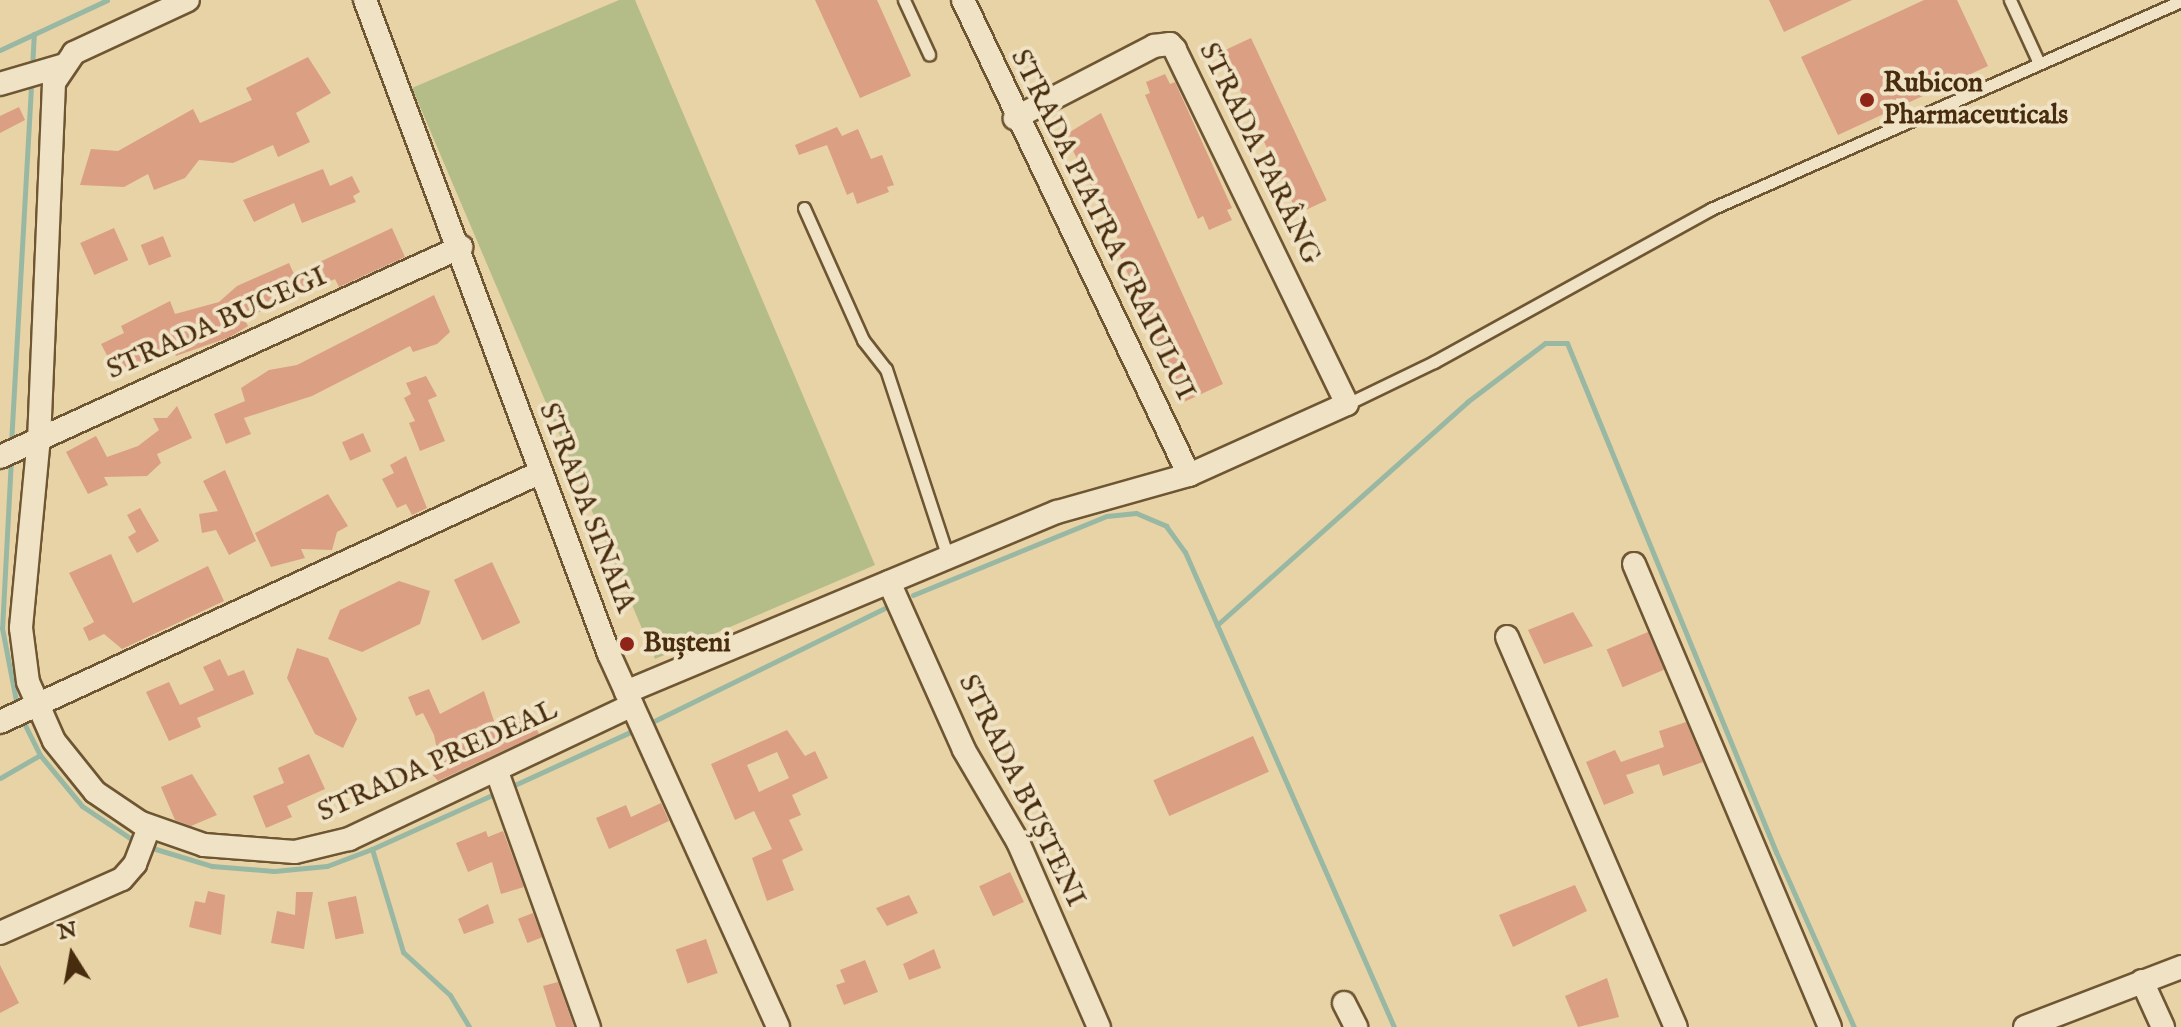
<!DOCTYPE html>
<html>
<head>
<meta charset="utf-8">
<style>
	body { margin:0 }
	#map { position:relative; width:2181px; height:1027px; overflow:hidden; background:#e8d3a6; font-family:"IM FELL English",serif }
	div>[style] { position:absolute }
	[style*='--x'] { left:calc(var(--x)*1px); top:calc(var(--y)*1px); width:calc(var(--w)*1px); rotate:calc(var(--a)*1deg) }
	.green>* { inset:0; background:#b4bd88 }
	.stream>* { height:5px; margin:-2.5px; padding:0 2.5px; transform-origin:2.5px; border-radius:2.5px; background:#98b8a4 }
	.building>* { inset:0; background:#db9f84; transform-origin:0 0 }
	.roads { filter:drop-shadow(2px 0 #6f5633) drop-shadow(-2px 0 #6f5633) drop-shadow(0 2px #6f5633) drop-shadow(0 -2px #6f5633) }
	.service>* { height:11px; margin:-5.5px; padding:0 5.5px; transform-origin:5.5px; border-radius:5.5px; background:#f0e2c5 }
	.minor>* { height:22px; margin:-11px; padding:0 11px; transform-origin:11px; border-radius:11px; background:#f0e2c5 }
	.dots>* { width:22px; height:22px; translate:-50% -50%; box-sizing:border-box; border:4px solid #f0e2c5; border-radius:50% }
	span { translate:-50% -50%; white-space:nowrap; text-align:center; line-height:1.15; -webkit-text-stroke:8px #f0e2c5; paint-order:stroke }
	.poi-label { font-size:28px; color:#472c0d; font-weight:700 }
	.left { translate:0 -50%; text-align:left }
	.street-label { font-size:28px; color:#472c0d }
	.north { position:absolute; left:32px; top:915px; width:80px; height:80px; -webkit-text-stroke:6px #f0e2c5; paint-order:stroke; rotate:349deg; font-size:22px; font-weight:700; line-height:32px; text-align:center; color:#472c0d }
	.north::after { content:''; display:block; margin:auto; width:28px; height:36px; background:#472c0d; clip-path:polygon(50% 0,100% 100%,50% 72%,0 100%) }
</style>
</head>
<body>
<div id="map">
	<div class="green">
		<div style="clip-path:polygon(619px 0,635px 0,875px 565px,655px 659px,412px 88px)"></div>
	</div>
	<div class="stream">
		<div style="--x:0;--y:50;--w:118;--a:-25"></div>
		<div style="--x:32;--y:69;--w:35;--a:-87"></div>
		<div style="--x:11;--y:444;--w:362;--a:-86.8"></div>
		<div style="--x:11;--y:458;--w:170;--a:93"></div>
		<div style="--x:2;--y:628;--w:79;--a:79.1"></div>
		<div style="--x:913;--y:595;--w:209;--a:-22.2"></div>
		<div style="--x:1107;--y:516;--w:29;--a:-6"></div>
		<div style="--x:1136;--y:513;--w:33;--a:23"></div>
		<div style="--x:1166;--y:526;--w:32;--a:54"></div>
		<div style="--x:1185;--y:552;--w:519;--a:66.25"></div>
		<div style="--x:1217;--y:625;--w:335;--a:-41.7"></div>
		<div style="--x:1467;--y:402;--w:98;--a:-37.1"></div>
		<div style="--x:1545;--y:343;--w:22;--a:0"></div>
		<div style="--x:1567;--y:343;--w:550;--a:67.68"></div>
		<div style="--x:1776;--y:852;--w:192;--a:66"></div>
		<div style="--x:22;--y:719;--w:40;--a:63.4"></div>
		<div style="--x:646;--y:725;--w:266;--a:-26.1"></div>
		<div style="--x:0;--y:778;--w:46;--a:-29.9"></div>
		<div style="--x:40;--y:755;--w:66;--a:50.5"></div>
		<div style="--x:82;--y:806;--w:65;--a:33.7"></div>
		<div style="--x:508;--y:788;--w:142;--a:-24.6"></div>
		<div style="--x:149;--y:847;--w:66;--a:16.8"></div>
		<div style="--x:212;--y:866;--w:62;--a:4.6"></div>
		<div style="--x:274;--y:871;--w:53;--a:-5.4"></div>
		<div style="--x:327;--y:866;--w:48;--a:-20.7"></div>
		<div style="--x:372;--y:849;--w:108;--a:73.2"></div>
		<div style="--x:403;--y:952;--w:64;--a:42.5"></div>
		<div style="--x:450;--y:995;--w:37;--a:59"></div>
		<div style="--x:372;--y:849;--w:139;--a:-24.2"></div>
	</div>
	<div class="building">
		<div style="clip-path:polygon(815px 0,877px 0,911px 76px,860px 98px)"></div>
		<div style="clip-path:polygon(1769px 0,1852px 0,1784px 32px)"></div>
		<div style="clip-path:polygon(1924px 0,1957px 0,1988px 66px,1838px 135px,1801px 57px)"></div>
		<div style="left:1251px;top:38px;width:179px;height:32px;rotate:65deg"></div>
		<div style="clip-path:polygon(308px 57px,331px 93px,296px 113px,310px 142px,278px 157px,273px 145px,233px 163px,199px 160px,185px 178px,154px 190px,148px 174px,124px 187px,80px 185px,91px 149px,118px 151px,193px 109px,200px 123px,252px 100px,246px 88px)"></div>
		<div style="clip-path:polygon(1165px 74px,1170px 84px,1175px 82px,1232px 208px,1227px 210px,1232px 220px,1209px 230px,1203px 216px,1198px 219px,1145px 95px,1150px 93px,1146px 82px)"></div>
		<div style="clip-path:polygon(19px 107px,25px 120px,0 133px,0 116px)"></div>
		<div style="clip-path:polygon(1101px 113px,1223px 384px,1184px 402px,1117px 249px,1122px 247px,1065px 135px)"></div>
		<div style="clip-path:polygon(837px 127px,842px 136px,858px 129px,871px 159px,882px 155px,894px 185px,887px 187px,889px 192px,857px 204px,853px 192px,847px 195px,827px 145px,799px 155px,795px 145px)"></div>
		<div style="clip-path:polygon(323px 169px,330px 186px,352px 176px,360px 192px,353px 196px,356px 202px,302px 223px,294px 203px,254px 222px,243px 200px)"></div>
		<div style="left:114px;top:228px;width:35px;height:37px;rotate:66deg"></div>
		<div style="clip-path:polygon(392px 228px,405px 257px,339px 287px,335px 279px,244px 319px,248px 326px,230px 337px,176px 356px,172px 348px,110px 379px,111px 363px,101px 344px,124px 333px,121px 326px,170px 301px,175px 314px,219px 302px,237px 286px,289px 263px,294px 274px)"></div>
		<div style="left:163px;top:236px;width:22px;height:24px;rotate:68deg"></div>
		<div style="clip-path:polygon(434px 295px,450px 332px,437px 344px,413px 352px,410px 346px,312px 396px,244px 418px,251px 434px,226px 444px,214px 414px,245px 401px,241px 388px,269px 370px,297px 365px)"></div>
		<div style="clip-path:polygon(426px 376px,437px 396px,428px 400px,445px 441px,420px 451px,409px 423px,415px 421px,404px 398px,411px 394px,406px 383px)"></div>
		<div style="clip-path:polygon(177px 406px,192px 438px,157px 454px,161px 463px,147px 476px,104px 477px,108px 485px,88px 494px,66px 452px,96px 436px,107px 457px,138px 446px,159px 430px,153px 418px,167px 418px)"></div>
		<div style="left:363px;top:433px;width:20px;height:23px;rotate:66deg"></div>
		<div style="clip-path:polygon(406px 456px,427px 508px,412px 515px,406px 504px,397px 508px,382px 479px,394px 473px,390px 465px)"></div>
		<div style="clip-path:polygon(225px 470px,256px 541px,229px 555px,216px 530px,202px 533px,199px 514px,218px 511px,203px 481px)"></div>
		<div style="clip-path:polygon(328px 494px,348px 526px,337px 532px,332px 550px,301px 549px,305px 558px,271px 567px,255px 533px)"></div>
		<div style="clip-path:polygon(140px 508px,159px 541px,137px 553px,128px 537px,136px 532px,127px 515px)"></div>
		<div style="clip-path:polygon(111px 554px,133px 603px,208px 566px,224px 601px,122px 649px,104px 634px,89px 641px,83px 628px,94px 622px,69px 573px)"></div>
		<div style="left:492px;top:562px;width:67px;height:42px;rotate:65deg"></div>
		<div style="clip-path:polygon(399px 581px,430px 591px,420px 624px,362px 652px,328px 639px,340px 610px)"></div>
		<div style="clip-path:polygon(1573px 612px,1593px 646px,1544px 664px,1528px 630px)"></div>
		<div style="left:1648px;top:632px;width:41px;height:45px;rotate:67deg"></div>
		<div style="clip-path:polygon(297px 648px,328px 658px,357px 719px,343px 748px,315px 734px,287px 678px)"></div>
		<div style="clip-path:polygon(220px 659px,228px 676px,244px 670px,254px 694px,197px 718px,201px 727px,169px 741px,146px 692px,169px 682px,180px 705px,214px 690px,203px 667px)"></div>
		<div style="clip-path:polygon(429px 689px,440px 714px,484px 691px,496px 727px,528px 712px,539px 734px,438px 781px,432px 774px,432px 756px,438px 754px,434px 735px,423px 713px,416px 716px,408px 697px)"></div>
		<div style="clip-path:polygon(1686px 722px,1703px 762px,1663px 776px,1659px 764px,1626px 775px,1634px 793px,1604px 805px,1586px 762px,1615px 750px,1621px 762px,1664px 747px,1659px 731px)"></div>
		<div style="clip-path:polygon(evenodd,787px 730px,805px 756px,815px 751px,828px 778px,792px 795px,801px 815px,789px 820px,803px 850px,782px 860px,794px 890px,767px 901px,752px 858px,772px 849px,754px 811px,735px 820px,711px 764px,787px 730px,777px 752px,789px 778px,759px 792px,747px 765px,777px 752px)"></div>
		<div style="left:1253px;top:736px;width:39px;height:109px;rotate:66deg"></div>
		<div style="clip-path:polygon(309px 754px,325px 789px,287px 806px,292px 817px,266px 828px,253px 796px,284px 783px,278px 768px)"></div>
		<div style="clip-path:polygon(192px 774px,217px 815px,191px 826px,175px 820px,161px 787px)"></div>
		<div style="clip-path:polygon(661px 803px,669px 821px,609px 849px,596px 818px,626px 805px,631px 817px)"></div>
		<div style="clip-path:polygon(486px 831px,488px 837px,503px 831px,524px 887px,501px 894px,492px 862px,468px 872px,456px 843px)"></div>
		<div style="left:1010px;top:872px;width:33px;height:34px;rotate:65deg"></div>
		<div style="clip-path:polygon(1575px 885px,1587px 911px,1513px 947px,1499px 915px)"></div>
		<div style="clip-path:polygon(208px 891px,225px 895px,221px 935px,189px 927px,195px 901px,205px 903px)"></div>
		<div style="clip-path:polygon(296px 892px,313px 892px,304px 949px,271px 943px,277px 911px,295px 915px)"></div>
		<div style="clip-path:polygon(909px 895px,918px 913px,887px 926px,876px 908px)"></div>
		<div style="left:356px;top:896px;width:38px;height:29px;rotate:78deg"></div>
		<div style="clip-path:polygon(488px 904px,494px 923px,464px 934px,458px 919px)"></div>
		<div style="left:533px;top:913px;width:26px;height:16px;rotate:69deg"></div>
		<div style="left:706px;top:939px;width:36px;height:32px;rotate:71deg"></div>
		<div style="clip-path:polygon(934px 949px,941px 968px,909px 980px,903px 964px)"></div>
		<div style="clip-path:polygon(865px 960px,878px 992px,844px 1005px,836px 985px,845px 982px,840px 970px)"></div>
		<div style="clip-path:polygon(0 965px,19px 1003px,0 1013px)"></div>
		<div style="clip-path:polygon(1607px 978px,1619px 1017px,1578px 1027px,1565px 996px)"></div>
		<div style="clip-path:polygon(558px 982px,574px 1027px,556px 1027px,543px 986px)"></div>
	</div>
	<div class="roads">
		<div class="service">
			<div style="--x:904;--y:0;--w:60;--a:65.2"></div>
			<div style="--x:2010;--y:0;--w:69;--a:65.3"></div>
			<div style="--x:804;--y:208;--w:145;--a:65.9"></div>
			<div style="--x:863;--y:340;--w:37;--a:52"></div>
			<div style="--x:886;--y:369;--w:199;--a:71.8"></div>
			<div style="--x:1347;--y:404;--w:97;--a:-25.8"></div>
			<div style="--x:1434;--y:362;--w:316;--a:-28.9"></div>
			<div style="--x:1711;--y:209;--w:514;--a:-23.87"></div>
		</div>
		<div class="minor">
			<div style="--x:188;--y:0;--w:126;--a:155.1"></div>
			<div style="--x:74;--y:53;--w:36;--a:124"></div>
			<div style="--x:54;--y:83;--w:354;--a:92.4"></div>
			<div style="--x:39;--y:437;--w:192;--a:95.4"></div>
			<div style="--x:21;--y:628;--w:54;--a:82.6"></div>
			<div style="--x:28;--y:682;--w:64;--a:66.2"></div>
			<div style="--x:54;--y:741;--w:65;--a:51.2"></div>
			<div style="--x:95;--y:792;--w:55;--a:34"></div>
			<div style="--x:141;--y:823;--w:67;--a:19.2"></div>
			<div style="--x:204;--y:845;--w:91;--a:4.4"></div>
			<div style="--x:295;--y:852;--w:56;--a:-13.5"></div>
			<div style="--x:349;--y:839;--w:313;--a:-25.3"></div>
			<div style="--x:365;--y:0;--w:698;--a:69.54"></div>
			<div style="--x:609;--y:654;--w:409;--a:65.6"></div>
			<div style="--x:963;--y:0;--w:526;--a:64.56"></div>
			<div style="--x:0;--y:84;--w:64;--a:-16.4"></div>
			<div style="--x:0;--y:457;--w:507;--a:-24.49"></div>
			<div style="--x:1634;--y:564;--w:503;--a:67.06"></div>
			<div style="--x:889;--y:582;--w:184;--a:65.9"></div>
			<div style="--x:964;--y:750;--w:107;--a:59.6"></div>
			<div style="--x:1018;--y:842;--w:202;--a:66.4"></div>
			<div style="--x:1507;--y:637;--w:425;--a:66.6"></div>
			<div style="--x:626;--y:692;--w:467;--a:-22.7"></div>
			<div style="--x:1057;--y:512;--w:137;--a:-15.7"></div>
			<div style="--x:1189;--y:475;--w:173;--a:-24.2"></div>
			<div style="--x:1347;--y:404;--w:394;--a:-115.9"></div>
			<div style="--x:1175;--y:49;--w:7;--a:-135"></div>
			<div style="--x:1170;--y:44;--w:16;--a:173"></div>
			<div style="--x:1154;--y:46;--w:157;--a:152.6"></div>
			<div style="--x:0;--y:722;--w:594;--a:-24.8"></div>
			<div style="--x:497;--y:772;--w:271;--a:70.2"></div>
			<div style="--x:0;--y:933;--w:133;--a:-23.9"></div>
			<div style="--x:122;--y:879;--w:20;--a:-49"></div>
			<div style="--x:135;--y:864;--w:40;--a:-69"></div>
			<div style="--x:2142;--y:981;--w:51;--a:65.5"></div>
			<div style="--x:1344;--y:1003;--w:27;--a:63"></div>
			<div style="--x:2025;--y:1027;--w:167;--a:-21"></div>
		</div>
	</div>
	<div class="dots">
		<div style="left:1867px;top:100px;background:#8f2418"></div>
		<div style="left:627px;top:644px;background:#8f2418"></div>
	</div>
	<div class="poi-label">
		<span class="left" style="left:1883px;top:100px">Rubicon<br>Pharmaceuticals</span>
		<span class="left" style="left:643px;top:644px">Bușteni</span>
	</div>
	<div class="street-label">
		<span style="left:1259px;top:154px;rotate:64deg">STRADA PARÂNG</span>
		<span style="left:1102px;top:225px;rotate:64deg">STRADA PIATRA CRAIULUI</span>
		<span style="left:217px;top:324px;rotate:-24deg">STRADA BUCEGI</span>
		<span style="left:586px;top:508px;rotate:69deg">STRADA SINAIA</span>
		<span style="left:438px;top:762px;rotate:-24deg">STRADA PREDEAL</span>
		<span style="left:1021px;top:791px;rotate:64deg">STRADA BUȘTENI</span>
	</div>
	<div class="north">N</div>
</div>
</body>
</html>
